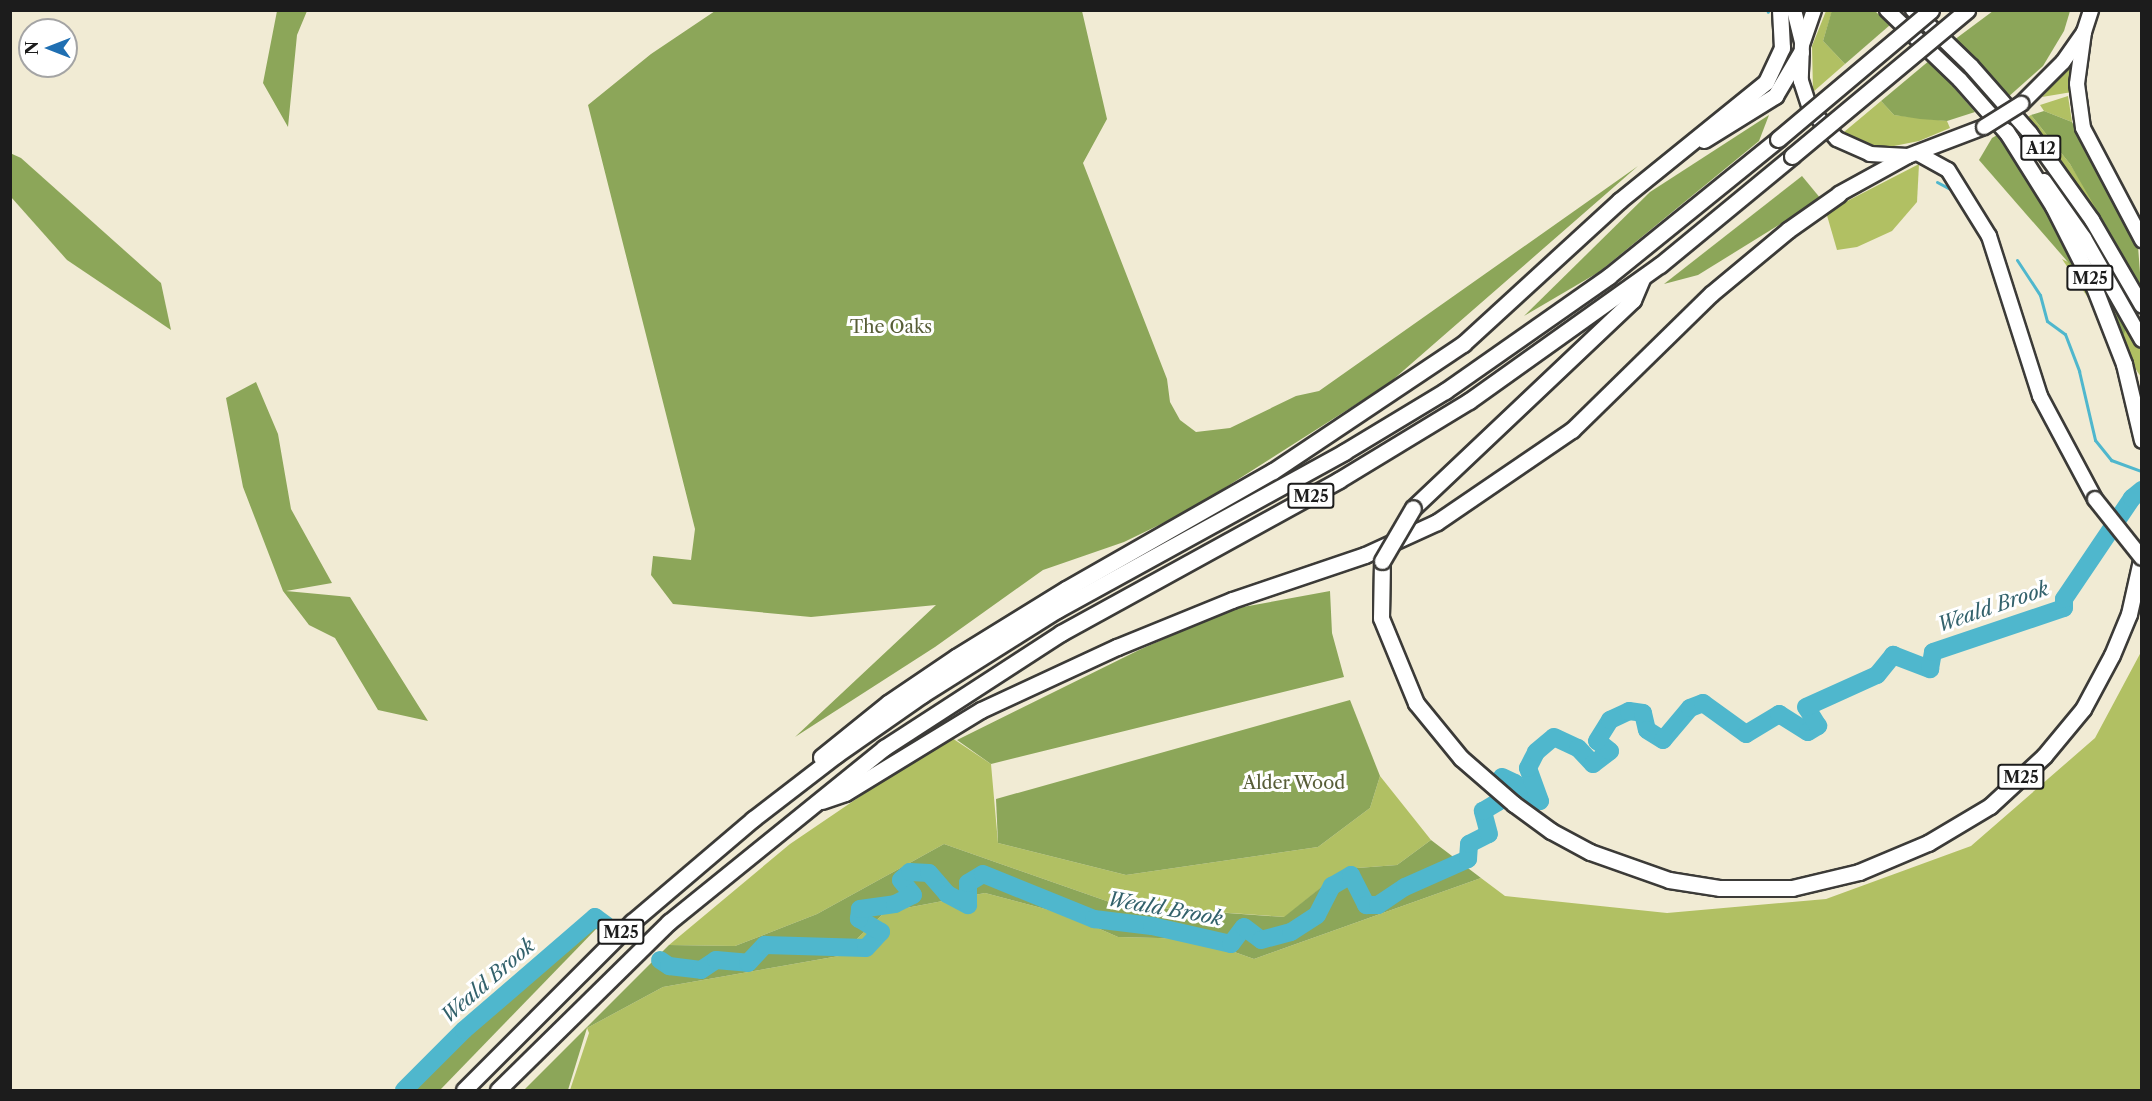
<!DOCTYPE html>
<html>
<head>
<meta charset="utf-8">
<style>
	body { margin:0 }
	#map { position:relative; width:2152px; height:1101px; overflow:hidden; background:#f1ebd4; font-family:"Libre Caslon Text",serif }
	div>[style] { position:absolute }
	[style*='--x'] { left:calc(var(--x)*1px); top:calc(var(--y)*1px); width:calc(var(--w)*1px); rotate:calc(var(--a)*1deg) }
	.green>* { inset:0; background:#b1c063 }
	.forest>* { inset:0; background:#8ca659 }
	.stream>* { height:3px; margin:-1.5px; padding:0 1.5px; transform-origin:1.5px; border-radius:1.5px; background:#4fb7cd }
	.river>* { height:18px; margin:-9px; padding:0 9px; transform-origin:9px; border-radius:9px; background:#4fb7cd }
	.roads { filter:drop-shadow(2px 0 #3c3b38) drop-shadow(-2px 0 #3c3b38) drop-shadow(0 2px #3c3b38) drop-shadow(0 -2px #3c3b38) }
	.trunk>* { height:14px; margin:-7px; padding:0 7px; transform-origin:7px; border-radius:7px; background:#fff }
	.motorway>* { height:15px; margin:-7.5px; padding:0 7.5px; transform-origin:7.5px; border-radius:7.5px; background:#fff }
	.bridges { filter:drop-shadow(2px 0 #3c3b38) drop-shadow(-2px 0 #3c3b38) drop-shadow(0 2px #3c3b38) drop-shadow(0 -2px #3c3b38) }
	.trunk-bridge>* { height:14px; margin:-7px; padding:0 7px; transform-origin:7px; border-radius:7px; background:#fff }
	.motorway-bridge>* { height:15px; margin:-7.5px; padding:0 7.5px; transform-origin:7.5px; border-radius:7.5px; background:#fff }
	span { translate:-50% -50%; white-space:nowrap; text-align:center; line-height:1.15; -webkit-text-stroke:6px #fff; paint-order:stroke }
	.shield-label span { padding:2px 4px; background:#fff; border:2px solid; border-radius:4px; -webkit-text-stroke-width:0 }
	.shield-label { font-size:16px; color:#1c1c1c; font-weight:700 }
	.park-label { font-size:18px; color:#585e38 }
	.water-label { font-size:20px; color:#33626c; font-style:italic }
	.frame { position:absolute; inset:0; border:12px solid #1c1c1c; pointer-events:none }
	.north { position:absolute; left:18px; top:18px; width:60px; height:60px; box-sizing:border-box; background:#fff; border:2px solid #a4a4a4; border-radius:50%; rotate:270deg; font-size:16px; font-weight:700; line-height:24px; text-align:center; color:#1c1c1c }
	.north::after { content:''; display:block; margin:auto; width:21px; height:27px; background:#1f6fb2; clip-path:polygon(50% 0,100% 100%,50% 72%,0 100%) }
</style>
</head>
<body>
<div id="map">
	<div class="green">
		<div style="clip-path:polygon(1826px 11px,1832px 11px,1823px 41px,1845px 64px,1813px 92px,1812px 46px)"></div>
		<div style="clip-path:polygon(2072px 64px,2072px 92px,2042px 97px)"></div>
		<div style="clip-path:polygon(2068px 96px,2072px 122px,2044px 111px,2040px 105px)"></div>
		<div style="clip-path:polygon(1881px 101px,1894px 115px,1947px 121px,1950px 128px,1919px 141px,1884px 148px,1855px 140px,1844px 132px)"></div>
		<div style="clip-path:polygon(2031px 115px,2070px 164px,2115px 235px,2141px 286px,2141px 295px,2069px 176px,2024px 119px)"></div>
		<div style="clip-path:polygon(1919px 164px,1917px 202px,1892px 231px,1857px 247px,1837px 250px,1826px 212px)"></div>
		<div style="clip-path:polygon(2046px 190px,2108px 287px,2141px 350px,2141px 377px,2062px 259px,2074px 265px,2087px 284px)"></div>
		<div style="clip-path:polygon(2141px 652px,2141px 1090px,570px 1090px,589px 1033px,587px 1028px,663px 987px,839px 956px,885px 912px,985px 893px,1068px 915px,1118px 937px,1198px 939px,1254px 959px,1481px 878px,1505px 896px,1667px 913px,1826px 899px,1971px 846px,2095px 738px)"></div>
		<div style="clip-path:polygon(949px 736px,991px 764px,998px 843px,1126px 875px,1318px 847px,1370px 808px,1380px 776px,1431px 840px,1397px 865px,1344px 869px,1285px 917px,1118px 905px,944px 844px,817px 914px,735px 946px,669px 945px,790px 844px)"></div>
	</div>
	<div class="forest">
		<div style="clip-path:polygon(1832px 10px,1875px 11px,1890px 25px,1845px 64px,1823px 41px)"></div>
		<div style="clip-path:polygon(277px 11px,307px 11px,297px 35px,288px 127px,263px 83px)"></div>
		<div style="clip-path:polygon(715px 11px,1082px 11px,1107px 119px,1083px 163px,1167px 379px,1170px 402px,1180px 420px,1196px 432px,1230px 428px,1296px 396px,1319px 391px,1638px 166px,1388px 384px,1190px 510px,1124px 542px,1043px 570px,935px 647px,795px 737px,936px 605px,811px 617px,673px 604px,651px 575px,653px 556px,691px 560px,695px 529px,588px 105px,651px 54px)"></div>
		<div style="clip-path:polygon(1993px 11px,2070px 11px,2064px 31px,2043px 66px,2007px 98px,1954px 40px)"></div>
		<div style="clip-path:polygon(1930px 60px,1975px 112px,1947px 121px,1920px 119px,1894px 115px,1881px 101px)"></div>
		<div style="clip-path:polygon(2044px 111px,2072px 122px,2138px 246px,2141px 286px,2070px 164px,2031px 115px)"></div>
		<div style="clip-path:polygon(1769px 115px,1759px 141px,1599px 272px,1524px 316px,1650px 192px)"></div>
		<div style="clip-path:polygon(1999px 134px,2071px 234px,2087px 284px,1979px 160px,1992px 138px)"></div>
		<div style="clip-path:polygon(10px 153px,21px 158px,161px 283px,171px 330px,67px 260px,11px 197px)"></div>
		<div style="clip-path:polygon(1802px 176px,1821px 199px,1698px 275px,1664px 284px)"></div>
		<div style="clip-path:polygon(2113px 313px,2121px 318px,2126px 329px,2123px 336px,2120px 336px,2108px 315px)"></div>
		<div style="clip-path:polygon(256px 382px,278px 434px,291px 509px,332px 583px,286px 591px,350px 597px,428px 721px,378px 710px,335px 638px,309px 625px,283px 591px,243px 487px,226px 398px)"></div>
		<div style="clip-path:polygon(1330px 591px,1332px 633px,1344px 677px,991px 764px,957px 740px,1139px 650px,1232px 609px)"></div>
		<div style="clip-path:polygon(1350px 700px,1380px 776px,1370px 808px,1318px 847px,1126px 875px,998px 843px,996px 799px)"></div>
		<div style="clip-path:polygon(1431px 840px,1481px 878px,1254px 959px,1198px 939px,1118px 937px,1068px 915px,985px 893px,885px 912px,839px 956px,663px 987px,587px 1028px,568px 1090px,524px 1090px,669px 945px,735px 946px,817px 914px,944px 844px,1118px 905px,1284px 917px,1344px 869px,1397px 865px)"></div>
		<div style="clip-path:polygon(599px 926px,440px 1090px,403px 1090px,477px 1014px,576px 930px)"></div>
	</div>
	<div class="stream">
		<div style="--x:1767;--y:10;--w:2;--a:63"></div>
		<div style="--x:1937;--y:182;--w:21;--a:28"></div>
		<div style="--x:2017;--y:260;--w:42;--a:56.7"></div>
		<div style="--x:2040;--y:295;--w:27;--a:75"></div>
		<div style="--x:2047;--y:321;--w:22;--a:36"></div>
		<div style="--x:2065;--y:334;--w:40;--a:69"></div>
		<div style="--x:2079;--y:371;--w:71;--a:76.9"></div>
		<div style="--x:2095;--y:440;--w:26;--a:51"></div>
		<div style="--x:2111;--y:460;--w:33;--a:20"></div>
	</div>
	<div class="river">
		<div style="--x:660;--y:960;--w:11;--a:34"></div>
		<div style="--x:669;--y:966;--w:32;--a:7"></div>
		<div style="--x:701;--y:970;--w:18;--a:-34"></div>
		<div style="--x:716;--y:960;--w:32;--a:5"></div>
		<div style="--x:748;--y:963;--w:25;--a:-47"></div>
		<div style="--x:765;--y:945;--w:101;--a:1.7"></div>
		<div style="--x:866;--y:948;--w:22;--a:-47"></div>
		<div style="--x:881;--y:932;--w:26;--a:-149"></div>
		<div style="--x:859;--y:919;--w:10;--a:-84"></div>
		<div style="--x:860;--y:909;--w:35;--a:-8"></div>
		<div style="--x:895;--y:904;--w:20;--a:-27"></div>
		<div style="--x:913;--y:895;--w:19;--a:-129"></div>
		<div style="--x:901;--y:880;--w:12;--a:-42"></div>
		<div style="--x:910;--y:872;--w:19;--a:3"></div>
		<div style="--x:929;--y:873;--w:28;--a:49"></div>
		<div style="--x:947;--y:894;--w:24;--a:28"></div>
		<div style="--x:968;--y:905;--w:22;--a:-90"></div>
		<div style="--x:968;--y:883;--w:17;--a:-31"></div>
		<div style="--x:983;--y:874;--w:120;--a:22.1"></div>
		<div style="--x:1094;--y:919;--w:58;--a:6.9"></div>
		<div style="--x:1152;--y:926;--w:81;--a:12.8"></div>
		<div style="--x:1231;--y:944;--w:21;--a:-53"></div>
		<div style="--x:1244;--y:927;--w:21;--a:37"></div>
		<div style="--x:1261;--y:940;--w:31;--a:-15"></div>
		<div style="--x:1291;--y:932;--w:31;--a:-33"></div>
		<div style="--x:1317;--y:915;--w:33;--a:-63"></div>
		<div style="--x:1332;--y:886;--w:22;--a:-30"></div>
		<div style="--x:1351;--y:875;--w:34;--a:63"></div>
		<div style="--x:1366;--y:905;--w:12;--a:0"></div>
		<div style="--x:1378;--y:905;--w:32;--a:-34"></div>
		<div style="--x:1405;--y:887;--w:69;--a:-24"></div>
		<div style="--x:1468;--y:859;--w:15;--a:-86"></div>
		<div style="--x:1469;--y:844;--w:22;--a:-27"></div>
		<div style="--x:1489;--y:834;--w:24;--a:-105"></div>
		<div style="--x:1483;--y:811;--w:17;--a:-31"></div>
		<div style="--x:1498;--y:802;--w:25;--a:-81"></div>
		<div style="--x:1502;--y:777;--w:14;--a:25"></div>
		<div style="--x:1515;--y:783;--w:22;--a:68"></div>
		<div style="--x:1523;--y:803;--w:17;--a:-7"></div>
		<div style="--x:1540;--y:801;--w:35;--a:-110"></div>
		<div style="--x:1528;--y:768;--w:18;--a:-63"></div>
		<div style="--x:1536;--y:752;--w:23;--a:-40"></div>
		<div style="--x:1554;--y:737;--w:26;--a:25"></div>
		<div style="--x:1578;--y:748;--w:22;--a:47"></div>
		<div style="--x:1593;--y:764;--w:21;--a:-37"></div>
		<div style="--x:1610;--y:751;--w:16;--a:-142"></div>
		<div style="--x:1597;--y:741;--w:25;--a:-58"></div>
		<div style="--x:1610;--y:720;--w:21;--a:-25"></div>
		<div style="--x:1629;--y:711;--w:14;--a:8"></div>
		<div style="--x:1643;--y:713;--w:17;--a:77"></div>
		<div style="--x:1647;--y:730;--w:19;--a:32"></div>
		<div style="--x:1663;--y:740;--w:42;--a:-49.8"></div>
		<div style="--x:1690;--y:708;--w:14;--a:-21"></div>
		<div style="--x:1703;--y:703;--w:53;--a:35.8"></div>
		<div style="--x:1746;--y:734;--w:39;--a:-31"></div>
		<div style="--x:1779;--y:714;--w:34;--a:32"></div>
		<div style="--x:1808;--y:732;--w:12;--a:-31"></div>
		<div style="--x:1818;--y:726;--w:22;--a:-122"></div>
		<div style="--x:1806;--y:707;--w:78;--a:-24.3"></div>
		<div style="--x:1877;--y:675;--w:26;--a:-51"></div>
		<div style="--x:1893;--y:655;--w:40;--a:21"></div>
		<div style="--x:1930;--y:669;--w:17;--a:-80"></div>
		<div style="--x:1933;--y:652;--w:138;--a:-18.6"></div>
		<div style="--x:2064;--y:608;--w:9;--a:-90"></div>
		<div style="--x:2064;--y:599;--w:122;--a:-56"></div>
		<div style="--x:2132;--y:498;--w:13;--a:-39"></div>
		<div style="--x:404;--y:1090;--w:85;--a:-45"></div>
		<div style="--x:464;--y:1030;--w:173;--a:-40.8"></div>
		<div style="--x:595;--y:917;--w:14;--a:36"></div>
	</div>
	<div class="roads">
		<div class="trunk">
			<div style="--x:1794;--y:10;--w:33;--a:76"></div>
			<div style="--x:1814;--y:10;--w:36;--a:109"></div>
			<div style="--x:1802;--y:44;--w:37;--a:92"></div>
			<div style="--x:1801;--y:81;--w:29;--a:72"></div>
			<div style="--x:1810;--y:109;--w:40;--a:48"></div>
			<div style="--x:1837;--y:139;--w:36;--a:24"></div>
			<div style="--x:1870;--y:154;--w:38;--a:3"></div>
			<div style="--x:1908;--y:156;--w:81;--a:-20.9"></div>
			<div style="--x:1887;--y:10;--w:101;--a:43.8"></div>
			<div style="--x:1960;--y:80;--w:79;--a:48.6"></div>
			<div style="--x:1913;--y:10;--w:81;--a:44"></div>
			<div style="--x:1971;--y:66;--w:89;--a:48.6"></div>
			<div style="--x:2030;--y:133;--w:107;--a:54.5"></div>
			<div style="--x:2092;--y:220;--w:99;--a:59.8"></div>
			<div style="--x:2084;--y:32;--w:52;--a:97.7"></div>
			<div style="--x:2077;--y:84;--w:44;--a:82.2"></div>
			<div style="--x:2083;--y:128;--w:127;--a:62.2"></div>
			<div style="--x:2021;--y:104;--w:59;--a:-45"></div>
			<div style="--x:2063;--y:62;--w:37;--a:-55"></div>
			<div style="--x:2084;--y:32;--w:23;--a:-72"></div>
			<div style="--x:1917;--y:153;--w:35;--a:29"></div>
			<div style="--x:1948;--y:170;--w:78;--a:58.2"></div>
			<div style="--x:1989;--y:236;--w:168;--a:72.3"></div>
			<div style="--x:2040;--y:396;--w:117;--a:61.9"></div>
			<div style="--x:2044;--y:181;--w:70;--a:54.9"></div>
			<div style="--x:2084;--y:238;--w:117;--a:60.4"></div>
			<div style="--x:1839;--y:194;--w:77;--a:-28.9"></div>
		</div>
		<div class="motorway">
			<div style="--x:2006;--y:131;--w:89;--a:57.9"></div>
			<div style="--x:2053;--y:206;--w:91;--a:63.2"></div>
			<div style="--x:2094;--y:287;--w:83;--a:68.7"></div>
			<div style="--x:2124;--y:364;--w:78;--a:76.7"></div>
			<div style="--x:1704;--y:140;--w:84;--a:-31.8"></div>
			<div style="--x:1775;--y:96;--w:51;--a:-59.4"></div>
			<div style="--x:1413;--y:508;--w:303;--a:-43.4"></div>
			<div style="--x:1633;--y:300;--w:23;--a:-67"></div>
			<div style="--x:1382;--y:561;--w:57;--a:91"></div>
			<div style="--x:1381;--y:618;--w:92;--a:67.6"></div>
			<div style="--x:1416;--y:703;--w:71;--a:50.7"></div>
			<div style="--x:1461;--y:758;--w:70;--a:41"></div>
			<div style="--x:1514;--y:804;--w:46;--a:36.1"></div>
			<div style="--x:1551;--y:831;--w:44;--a:28.3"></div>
			<div style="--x:1590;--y:852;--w:84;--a:19.5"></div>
			<div style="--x:1669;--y:880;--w:52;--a:8.9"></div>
			<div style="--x:1720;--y:888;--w:72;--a:0"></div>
			<div style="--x:1792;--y:888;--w:69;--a:-13.4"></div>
			<div style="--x:1859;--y:872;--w:75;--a:-22.8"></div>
			<div style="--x:1928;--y:843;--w:72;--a:-30.8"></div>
			<div style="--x:1990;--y:806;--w:74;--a:-42.8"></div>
			<div style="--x:2044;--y:756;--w:61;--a:-50.3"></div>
			<div style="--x:2083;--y:709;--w:61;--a:-61.8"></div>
			<div style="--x:2112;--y:655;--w:44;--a:-67.5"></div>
			<div style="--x:2129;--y:614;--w:59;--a:-77.4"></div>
			<div style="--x:821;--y:757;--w:86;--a:-38.9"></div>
			<div style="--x:888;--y:703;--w:82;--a:-34.1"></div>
			<div style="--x:956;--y:657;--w:129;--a:-31.7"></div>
			<div style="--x:1066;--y:589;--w:238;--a:-29.7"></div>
			<div style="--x:1273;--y:471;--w:229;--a:-33.8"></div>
			<div style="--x:1463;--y:344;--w:212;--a:-42.5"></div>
			<div style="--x:1619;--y:201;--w:189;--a:-39"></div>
			<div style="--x:1766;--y:82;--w:38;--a:-65"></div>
			<div style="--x:1782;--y:48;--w:38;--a:-93"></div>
			<div style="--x:822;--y:801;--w:24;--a:-19"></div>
			<div style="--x:845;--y:793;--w:159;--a:-31.4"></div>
			<div style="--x:981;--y:710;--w:150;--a:-24.9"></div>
			<div style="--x:1117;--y:647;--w:124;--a:-22.2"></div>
			<div style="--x:1232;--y:600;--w:140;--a:-18.7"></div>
			<div style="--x:1365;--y:555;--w:79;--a:-24.6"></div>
			<div style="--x:1437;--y:522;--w:163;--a:-34.3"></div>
			<div style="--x:1572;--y:430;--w:194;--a:-44.4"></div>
			<div style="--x:1711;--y:294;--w:100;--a:-39.7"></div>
			<div style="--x:1788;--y:230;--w:62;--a:-35.2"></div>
			<div style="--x:464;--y:1090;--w:238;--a:-45"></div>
			<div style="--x:632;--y:922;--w:159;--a:-40.4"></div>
			<div style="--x:753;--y:819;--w:105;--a:-37.6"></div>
			<div style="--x:836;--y:755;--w:105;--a:-34.9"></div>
			<div style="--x:922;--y:695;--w:160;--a:-32.2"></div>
			<div style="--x:1057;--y:610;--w:328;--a:-28.8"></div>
			<div style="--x:1344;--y:452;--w:118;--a:-31.1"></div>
			<div style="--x:1445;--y:391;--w:200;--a:-35"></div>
			<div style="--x:1609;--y:276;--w:218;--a:-39"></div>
			<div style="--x:498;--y:1090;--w:240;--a:-44.5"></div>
			<div style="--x:669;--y:922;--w:277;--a:-39"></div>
			<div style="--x:884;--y:748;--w:211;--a:-33"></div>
			<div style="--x:1061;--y:633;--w:317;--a:-28.8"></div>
			<div style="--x:1339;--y:480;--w:152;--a:-31.3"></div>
			<div style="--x:1469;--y:401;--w:234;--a:-35.5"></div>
			<div style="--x:1660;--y:265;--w:171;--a:-39.5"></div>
		</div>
	</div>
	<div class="bridges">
		<div class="trunk-bridge">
			<div style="--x:1984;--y:127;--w:44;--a:-31.9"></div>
			<div style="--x:2095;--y:499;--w:75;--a:51.5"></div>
		</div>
		<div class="motorway-bridge">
			<div style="--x:1778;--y:139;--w:200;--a:-40.1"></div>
			<div style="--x:1792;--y:156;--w:228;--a:-39.8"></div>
			<div style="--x:1382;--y:561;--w:61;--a:-59.7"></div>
		</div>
	</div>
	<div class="shield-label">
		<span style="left:2041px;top:148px">A12</span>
		<span style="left:2090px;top:278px">M25</span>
		<span style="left:1311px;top:496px">M25</span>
		<span style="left:2021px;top:777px">M25</span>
		<span style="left:621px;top:932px">M25</span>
	</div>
	<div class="park-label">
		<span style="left:891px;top:327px">The Oaks</span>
		<span style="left:1294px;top:783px">Alder Wood</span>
	</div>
	<div class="water-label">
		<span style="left:1993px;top:607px;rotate:-19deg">Weald Brook</span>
		<span style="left:1165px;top:909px;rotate:10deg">Weald Brook</span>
		<span style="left:488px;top:981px;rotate:-41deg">Weald Brook</span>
	</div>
	<div class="frame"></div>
	<div class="north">N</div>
</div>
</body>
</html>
